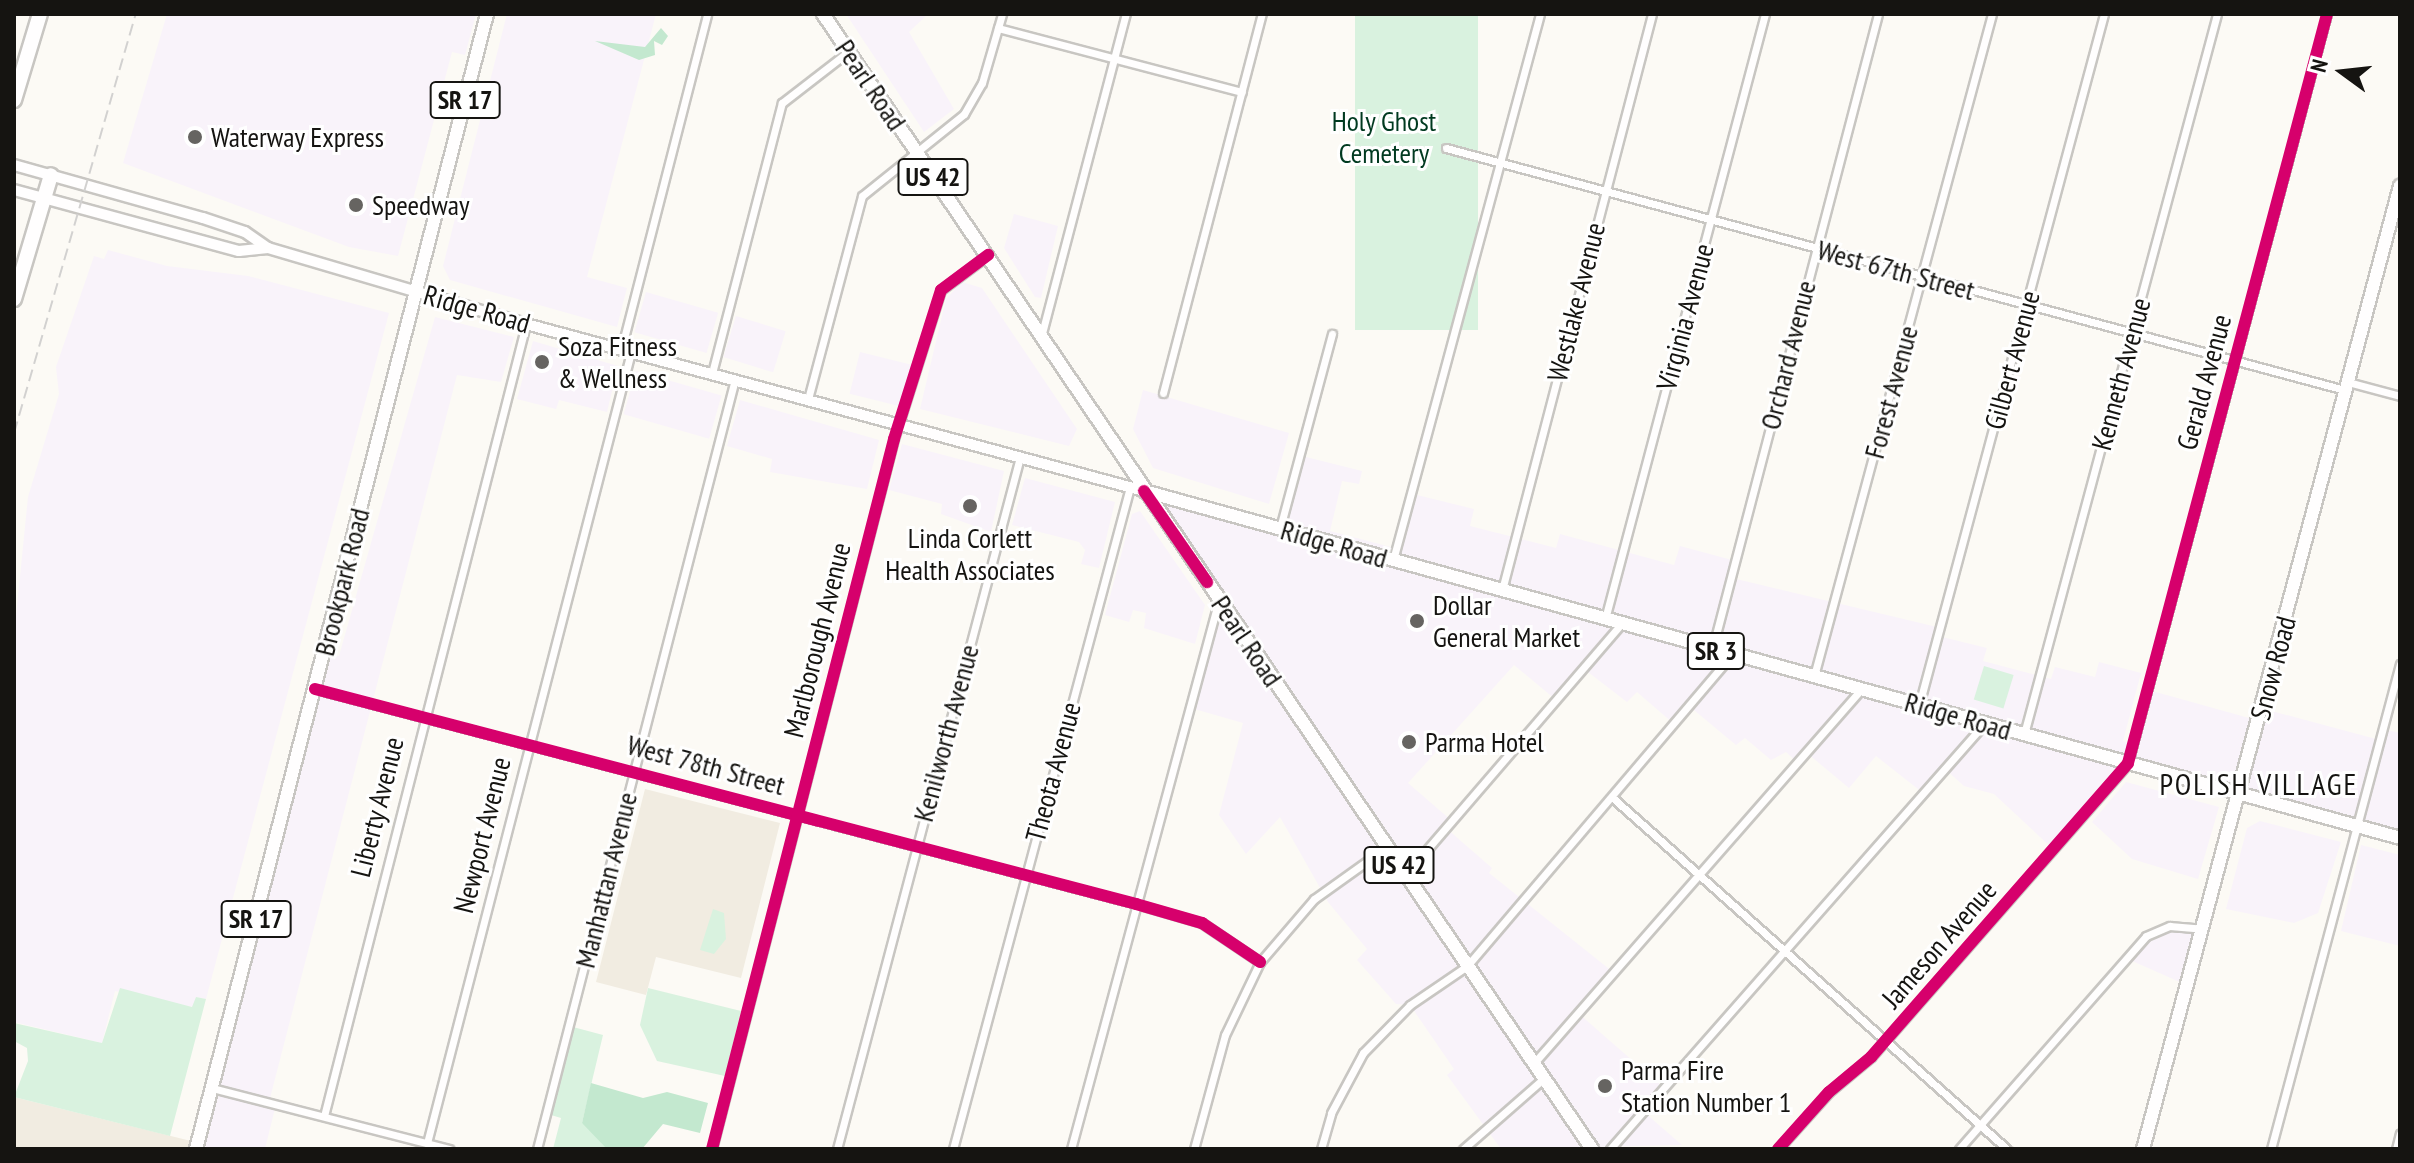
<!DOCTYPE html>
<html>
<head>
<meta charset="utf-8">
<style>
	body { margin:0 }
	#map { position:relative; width:2414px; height:1163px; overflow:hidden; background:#fcfaf5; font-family:"PT Sans Narrow",sans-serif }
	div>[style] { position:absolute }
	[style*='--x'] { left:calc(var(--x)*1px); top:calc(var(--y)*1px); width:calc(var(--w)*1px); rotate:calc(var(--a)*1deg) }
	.commercial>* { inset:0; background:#f9f3fa; transform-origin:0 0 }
	.built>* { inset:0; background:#f1ece1 }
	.green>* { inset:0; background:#d9f2df; transform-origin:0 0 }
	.forest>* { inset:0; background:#c3e8cf }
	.roads { filter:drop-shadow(2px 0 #c8c6c2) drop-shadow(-2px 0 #c8c6c2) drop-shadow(0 2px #c8c6c2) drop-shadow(0 -2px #c8c6c2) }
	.minor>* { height:7px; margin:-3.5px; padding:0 3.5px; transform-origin:3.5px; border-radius:3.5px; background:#fffefe }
	.secondary>* { height:10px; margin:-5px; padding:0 5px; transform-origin:5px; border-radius:5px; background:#fffefe }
	.primary>* { height:12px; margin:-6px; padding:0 6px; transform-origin:6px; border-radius:6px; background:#fffefe }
	.motorway>* { height:14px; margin:-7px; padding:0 7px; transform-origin:7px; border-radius:7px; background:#fffefe }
	.rail>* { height:2px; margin-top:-1px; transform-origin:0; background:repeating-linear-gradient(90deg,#d2d1d0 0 12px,transparent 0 18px) }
	.cycleway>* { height:12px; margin:-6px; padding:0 6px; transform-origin:6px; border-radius:6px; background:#d6006c }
	.dots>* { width:22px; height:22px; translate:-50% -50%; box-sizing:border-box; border:4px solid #fff; border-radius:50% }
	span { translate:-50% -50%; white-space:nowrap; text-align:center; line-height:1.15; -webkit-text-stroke:6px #fff; paint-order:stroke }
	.shield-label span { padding:2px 6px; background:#fff; border:2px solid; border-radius:6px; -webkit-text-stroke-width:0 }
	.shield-label { font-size:26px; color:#151411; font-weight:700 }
	.street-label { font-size:28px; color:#151411 }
	.park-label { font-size:28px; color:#013a20 }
	.poi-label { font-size:28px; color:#151411 }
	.left { translate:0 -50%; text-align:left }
	.neighbourhood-label { font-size:30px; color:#151411; letter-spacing:2px }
	.frame { position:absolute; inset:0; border:16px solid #151411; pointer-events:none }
	.north { position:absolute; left:2302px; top:32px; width:80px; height:80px; -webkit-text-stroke:6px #fff; paint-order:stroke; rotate:285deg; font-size:22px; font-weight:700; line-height:32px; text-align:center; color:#151411 }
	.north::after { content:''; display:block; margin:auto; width:28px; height:36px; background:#151411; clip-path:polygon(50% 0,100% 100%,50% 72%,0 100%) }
</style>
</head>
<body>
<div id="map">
	<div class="commercial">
		<div style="clip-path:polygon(167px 14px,476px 14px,465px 55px,452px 52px,398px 256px,349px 247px,123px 163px)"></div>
		<div style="clip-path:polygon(507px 14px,656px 14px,587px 277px,627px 288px,617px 327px,450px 280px,443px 266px)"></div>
		<div style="clip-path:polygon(846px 14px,928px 14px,909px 32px,954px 109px,924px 132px)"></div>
		<div style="clip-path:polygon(1014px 214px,1058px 226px,1041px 298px,1035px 297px,1004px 248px)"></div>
		<div style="clip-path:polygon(108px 250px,167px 266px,248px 276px,389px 313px,206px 999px,196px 997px,193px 1007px,115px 991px,102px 1043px,14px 1022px,14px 636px,28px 497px,59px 394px,56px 367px,94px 256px,104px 259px)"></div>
		<div style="clip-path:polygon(962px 282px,982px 288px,1077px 429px,1069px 446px,920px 409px,946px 299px)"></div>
		<div style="left:646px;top:292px;width:75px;height:42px;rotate:16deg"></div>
		<div style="left:736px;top:316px;width:52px;height:43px;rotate:17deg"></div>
		<div style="clip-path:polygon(435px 317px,514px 337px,501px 382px,457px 375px,269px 1102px,276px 1104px,265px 1149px,200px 1149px,329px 654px,339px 656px)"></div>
		<div style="clip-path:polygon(533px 341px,618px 366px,607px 412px,559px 400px,556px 409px,517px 399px)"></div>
		<div style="left:860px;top:352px;width:54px;height:43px;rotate:14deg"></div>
		<div style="left:636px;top:371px;width:89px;height:45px;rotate:16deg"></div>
		<div style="clip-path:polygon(1143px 390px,1289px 433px,1269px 504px,1153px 468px,1133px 429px)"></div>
		<div style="clip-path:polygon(740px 400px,879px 440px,867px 489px,770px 472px,772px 459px,727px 446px)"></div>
		<div style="clip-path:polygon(902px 444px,1004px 471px,991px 532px,941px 514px,942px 504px,889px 490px)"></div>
		<div style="clip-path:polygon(1302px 456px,1362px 471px,1359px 484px,1342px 481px,1330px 531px,1402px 550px,1417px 495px,1474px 509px,1470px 526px,1556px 548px,1560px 534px,1674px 565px,1680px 546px,1732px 560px,1728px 577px,1937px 627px,1934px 635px,1987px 648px,1983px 661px,2051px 679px,2055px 667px,2095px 677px,2099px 662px,2141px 673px,2123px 741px,2130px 744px,2145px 689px,2249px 718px,2253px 706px,2376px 739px,2379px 728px,2400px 733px,2400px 836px,2127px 760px,2053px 849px,1994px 794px,1964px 786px,1945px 769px,1923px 793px,1876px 756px,1849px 788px,1807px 753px,1798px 763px,1786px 752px,1771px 760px,1745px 738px,1736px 745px,1689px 706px,1674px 724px,1637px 692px,1627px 702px,1584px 669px,1556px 700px,1514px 665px,1408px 783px,1452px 821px,1446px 828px,1492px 868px,1489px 873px,1613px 972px,1578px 1013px,1664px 1088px,1644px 1112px,1682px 1145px,1501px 1149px,1447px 1075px,1454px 1069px,1410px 1005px,1396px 1004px,1357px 960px,1367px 949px,1328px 902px,1280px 817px,1246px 854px,1219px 815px,1243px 723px,1191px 708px,1221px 606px,1149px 493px,1282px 531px)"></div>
		<div style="clip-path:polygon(1025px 478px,1115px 502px,1099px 568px,1081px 564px,1085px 550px,1079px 542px,1012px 525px)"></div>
		<div style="clip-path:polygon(1140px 511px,1205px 605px,1195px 644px,1144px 628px,1146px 613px,1133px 610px,1129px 622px,1105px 615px,1132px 514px)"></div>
		<div style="clip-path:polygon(2126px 782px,2219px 807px,2198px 879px,2132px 859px,2092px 822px)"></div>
		<div style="clip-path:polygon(2260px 821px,2341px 842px,2318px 913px,2294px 923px,2226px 909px,2247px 828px)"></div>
		<div style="clip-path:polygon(2361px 845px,2400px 855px,2400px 946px,2341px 931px)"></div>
		<div style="clip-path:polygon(2162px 932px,2196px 932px,2182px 983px,2130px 960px)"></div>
	</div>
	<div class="built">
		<div style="clip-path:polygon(645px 789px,780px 823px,741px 978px,656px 957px,646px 995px,596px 982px)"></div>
		<div style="clip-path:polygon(14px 1097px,191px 1141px,188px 1149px,14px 1149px)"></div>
	</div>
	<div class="green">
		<div style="left:1355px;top:14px;width:123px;height:316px"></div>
		<div style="left:1984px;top:666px;width:31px;height:35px;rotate:17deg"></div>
		<div style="clip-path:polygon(713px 909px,724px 913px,726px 939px,714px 954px,700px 950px)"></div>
		<div style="clip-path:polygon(120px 988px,192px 1007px,196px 997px,206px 999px,170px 1136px,14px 1097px,28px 1061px,27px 1048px,14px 1041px,14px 1023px,102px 1043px)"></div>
		<div style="clip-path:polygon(648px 988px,741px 1011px,725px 1076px,657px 1061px,640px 1025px)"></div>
		<div style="clip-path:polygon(573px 1027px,603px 1035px,582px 1123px,642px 1149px,553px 1149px,561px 1118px,551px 1115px)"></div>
	</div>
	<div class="forest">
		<div style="clip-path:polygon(661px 28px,668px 36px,662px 45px,654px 41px,655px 55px,639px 60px,595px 41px,645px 47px)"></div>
		<div style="clip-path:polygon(591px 1083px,643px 1098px,667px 1092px,708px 1103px,700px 1133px,663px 1124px,642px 1149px,607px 1149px,582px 1123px)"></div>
	</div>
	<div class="roads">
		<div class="minor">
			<div style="--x:998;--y:28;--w:252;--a:14.7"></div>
			<div style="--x:1446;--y:148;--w:931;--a:15.07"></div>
			<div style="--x:1041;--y:337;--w:334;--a:-75.3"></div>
			<div style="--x:621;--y:350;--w:347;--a:-75.6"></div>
			<div style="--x:712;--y:373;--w:279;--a:-75.5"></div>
			<div style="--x:782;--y:103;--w:83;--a:-37.7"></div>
			<div style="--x:2348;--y:382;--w:54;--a:15.1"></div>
			<div style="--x:1163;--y:393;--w:392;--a:-75.4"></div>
			<div style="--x:808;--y:399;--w:210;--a:-75.1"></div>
			<div style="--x:862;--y:196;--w:131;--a:-38.8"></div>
			<div style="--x:964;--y:114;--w:36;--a:-60"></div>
			<div style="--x:982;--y:83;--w:72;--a:-73.8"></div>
			<div style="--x:1280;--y:528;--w:201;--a:-75"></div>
			<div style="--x:1393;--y:560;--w:565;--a:-74.93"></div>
			<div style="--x:1502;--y:590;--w:595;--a:-75.4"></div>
			<div style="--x:1605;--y:619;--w:626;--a:-75.19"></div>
			<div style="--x:1712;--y:650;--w:657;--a:-75.37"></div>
			<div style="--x:1814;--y:676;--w:686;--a:-74.95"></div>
			<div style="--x:315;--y:689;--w:849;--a:14.67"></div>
			<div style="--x:1136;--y:904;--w:69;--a:16.1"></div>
			<div style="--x:1202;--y:923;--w:70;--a:33.9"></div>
			<div style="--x:1919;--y:705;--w:715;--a:-75.01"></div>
			<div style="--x:2024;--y:734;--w:745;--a:-74.99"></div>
			<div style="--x:1614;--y:799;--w:526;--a:41.69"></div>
			<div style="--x:1406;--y:874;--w:330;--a:-49.3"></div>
			<div style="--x:1534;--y:1063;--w:497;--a:-48.8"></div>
			<div style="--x:212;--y:1088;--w:245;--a:14.4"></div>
			<div style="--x:324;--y:1116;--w:817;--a:-75.69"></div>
			<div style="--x:427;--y:1143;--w:817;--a:-75.54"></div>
			<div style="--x:537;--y:1149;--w:795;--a:-75.58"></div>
			<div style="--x:712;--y:1149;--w:733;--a:-75.62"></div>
			<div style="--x:894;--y:439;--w:156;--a:-72.5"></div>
			<div style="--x:941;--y:290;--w:59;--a:-36.7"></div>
			<div style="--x:837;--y:1149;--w:716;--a:-75.19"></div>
			<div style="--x:953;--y:1149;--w:685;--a:-75.03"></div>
			<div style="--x:1071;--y:1149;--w:570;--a:-74.94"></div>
			<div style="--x:1194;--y:1149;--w:118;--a:-74.8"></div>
			<div style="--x:1225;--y:1035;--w:81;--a:-64.4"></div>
			<div style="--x:1260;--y:962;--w:83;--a:-49.4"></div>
			<div style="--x:1314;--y:899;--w:90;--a:-35.5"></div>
			<div style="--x:1321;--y:1149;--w:37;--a:-74"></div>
			<div style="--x:1331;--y:1113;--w:68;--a:-61.9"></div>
			<div style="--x:1363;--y:1053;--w:67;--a:-45.6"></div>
			<div style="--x:1410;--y:1005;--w:69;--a:-34.4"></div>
			<div style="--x:1467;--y:966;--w:410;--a:-49.6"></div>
			<div style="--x:1463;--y:1149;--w:108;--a:-41.2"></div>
			<div style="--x:1610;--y:1149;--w:566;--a:-48.65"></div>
			<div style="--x:1778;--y:1149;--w:76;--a:-48.2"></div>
			<div style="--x:1829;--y:1092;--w:55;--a:-39.8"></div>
			<div style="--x:1871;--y:1057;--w:390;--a:-48.8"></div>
			<div style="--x:2128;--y:763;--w:775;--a:-75.12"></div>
			<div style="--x:1959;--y:1149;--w:283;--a:-48.7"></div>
			<div style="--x:2146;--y:936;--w:26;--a:-23"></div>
			<div style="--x:2170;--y:926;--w:32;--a:5"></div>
			<div style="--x:2271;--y:1149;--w:502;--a:-75.11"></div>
			<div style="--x:2396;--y:1149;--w:16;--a:-76"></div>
		</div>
		<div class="secondary">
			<div style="--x:14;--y:165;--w:196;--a:15.7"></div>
			<div style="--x:203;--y:218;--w:44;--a:18.4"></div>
			<div style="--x:245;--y:232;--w:28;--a:35"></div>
			<div style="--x:268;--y:248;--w:269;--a:16.4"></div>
			<div style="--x:526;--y:324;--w:640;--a:15.12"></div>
			<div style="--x:14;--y:190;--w:233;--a:15.2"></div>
			<div style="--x:239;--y:251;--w:29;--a:-6"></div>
		</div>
		<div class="primary">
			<div style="--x:823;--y:14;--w:1371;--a:55.88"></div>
			<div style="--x:1144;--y:491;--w:1303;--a:15.44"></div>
			<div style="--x:196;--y:1149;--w:1172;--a:-75.62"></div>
			<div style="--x:2143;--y:1149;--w:997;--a:-75.06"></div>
		</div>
		<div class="motorway">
			<div style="--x:14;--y:100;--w:90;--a:-73.2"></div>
			<div style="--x:14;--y:299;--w:129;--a:-73.4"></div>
		</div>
	</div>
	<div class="rail">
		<div style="--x:14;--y:433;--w:436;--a:-73.8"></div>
	</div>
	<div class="cycleway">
		<div style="--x:1144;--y:491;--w:111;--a:55.3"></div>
		<div style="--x:315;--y:689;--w:849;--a:14.67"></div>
		<div style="--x:1136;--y:904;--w:69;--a:16.1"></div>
		<div style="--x:1202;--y:923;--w:70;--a:33.9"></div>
		<div style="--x:712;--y:1149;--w:733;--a:-75.62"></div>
		<div style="--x:894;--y:439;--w:156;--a:-72.5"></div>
		<div style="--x:941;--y:290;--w:59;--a:-36.7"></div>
		<div style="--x:1778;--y:1149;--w:76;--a:-48.2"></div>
		<div style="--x:1829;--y:1092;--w:55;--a:-39.8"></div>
		<div style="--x:1871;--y:1057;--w:390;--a:-48.8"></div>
		<div style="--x:2128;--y:763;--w:775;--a:-75.12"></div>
	</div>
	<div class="dots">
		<div style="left:195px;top:137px;background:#666461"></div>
		<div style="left:356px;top:205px;background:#666461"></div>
		<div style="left:542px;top:362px;background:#666461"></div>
		<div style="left:970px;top:506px;background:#666461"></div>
		<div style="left:1417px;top:621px;background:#666461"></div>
		<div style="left:1409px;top:742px;background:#666461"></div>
		<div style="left:1605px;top:1086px;background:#666461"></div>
	</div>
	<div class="shield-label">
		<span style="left:465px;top:100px">SR 17</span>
		<span style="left:933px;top:177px">US 42</span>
		<span style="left:1716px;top:651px">SR 3</span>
		<span style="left:1399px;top:865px">US 42</span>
		<span style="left:256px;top:919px">SR 17</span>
	</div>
	<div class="street-label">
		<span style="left:871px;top:85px;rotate:56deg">Pearl Road</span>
		<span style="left:1896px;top:270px;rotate:15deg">West 67th Street</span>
		<span style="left:1576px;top:302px;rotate:-76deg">Westlake Avenue</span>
		<span style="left:477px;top:309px;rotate:16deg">Ridge Road</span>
		<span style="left:1685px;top:317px;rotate:-75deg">Virginia Avenue</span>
		<span style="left:1788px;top:355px;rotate:-76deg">Orchard Avenue</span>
		<span style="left:2012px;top:360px;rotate:-75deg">Gilbert Avenue</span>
		<span style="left:2121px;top:374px;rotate:-75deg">Kenneth Avenue</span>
		<span style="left:2204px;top:382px;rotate:-75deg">Gerald Avenue</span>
		<span style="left:1891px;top:392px;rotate:-75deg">Forest Avenue</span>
		<span style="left:1334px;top:544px;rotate:16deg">Ridge Road</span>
		<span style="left:342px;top:582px;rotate:-76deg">Brookpark Road</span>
		<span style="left:817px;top:640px;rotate:-76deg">Marlborough Avenue</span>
		<span style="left:1247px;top:641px;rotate:56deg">Pearl Road</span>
		<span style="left:2273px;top:668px;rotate:-75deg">Snow Road</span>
		<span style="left:1958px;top:716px;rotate:16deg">Ridge Road</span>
		<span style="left:946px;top:733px;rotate:-75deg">Kenilworth Avenue</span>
		<span style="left:706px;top:765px;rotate:15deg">West 78th Street</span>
		<span style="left:1053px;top:772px;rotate:-75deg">Theota Avenue</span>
		<span style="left:377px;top:807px;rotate:-76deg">Liberty Avenue</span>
		<span style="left:482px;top:835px;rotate:-76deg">Newport Avenue</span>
		<span style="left:606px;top:880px;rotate:-76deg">Manhattan Avenue</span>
		<span style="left:1939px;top:944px;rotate:-49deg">Jameson Avenue</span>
	</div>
	<div class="park-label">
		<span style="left:1384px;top:137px">Holy Ghost<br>Cemetery</span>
	</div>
	<div class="poi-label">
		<span class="left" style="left:211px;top:137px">Waterway Express</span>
		<span class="left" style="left:372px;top:205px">Speedway</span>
		<span class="left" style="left:558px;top:362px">Soza Fitness<br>&amp; Wellness</span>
		<span style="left:970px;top:554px">Linda Corlett<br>Health Associates</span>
		<span class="left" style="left:1433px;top:621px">Dollar<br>General Market</span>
		<span class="left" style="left:1425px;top:742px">Parma Hotel</span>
		<span class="left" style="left:1621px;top:1086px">Parma Fire<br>Station Number 1</span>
	</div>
	<div class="neighbourhood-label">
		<span style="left:2259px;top:784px">POLISH VILLAGE</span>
	</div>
	<div class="frame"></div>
	<div class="north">N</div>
</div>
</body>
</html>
